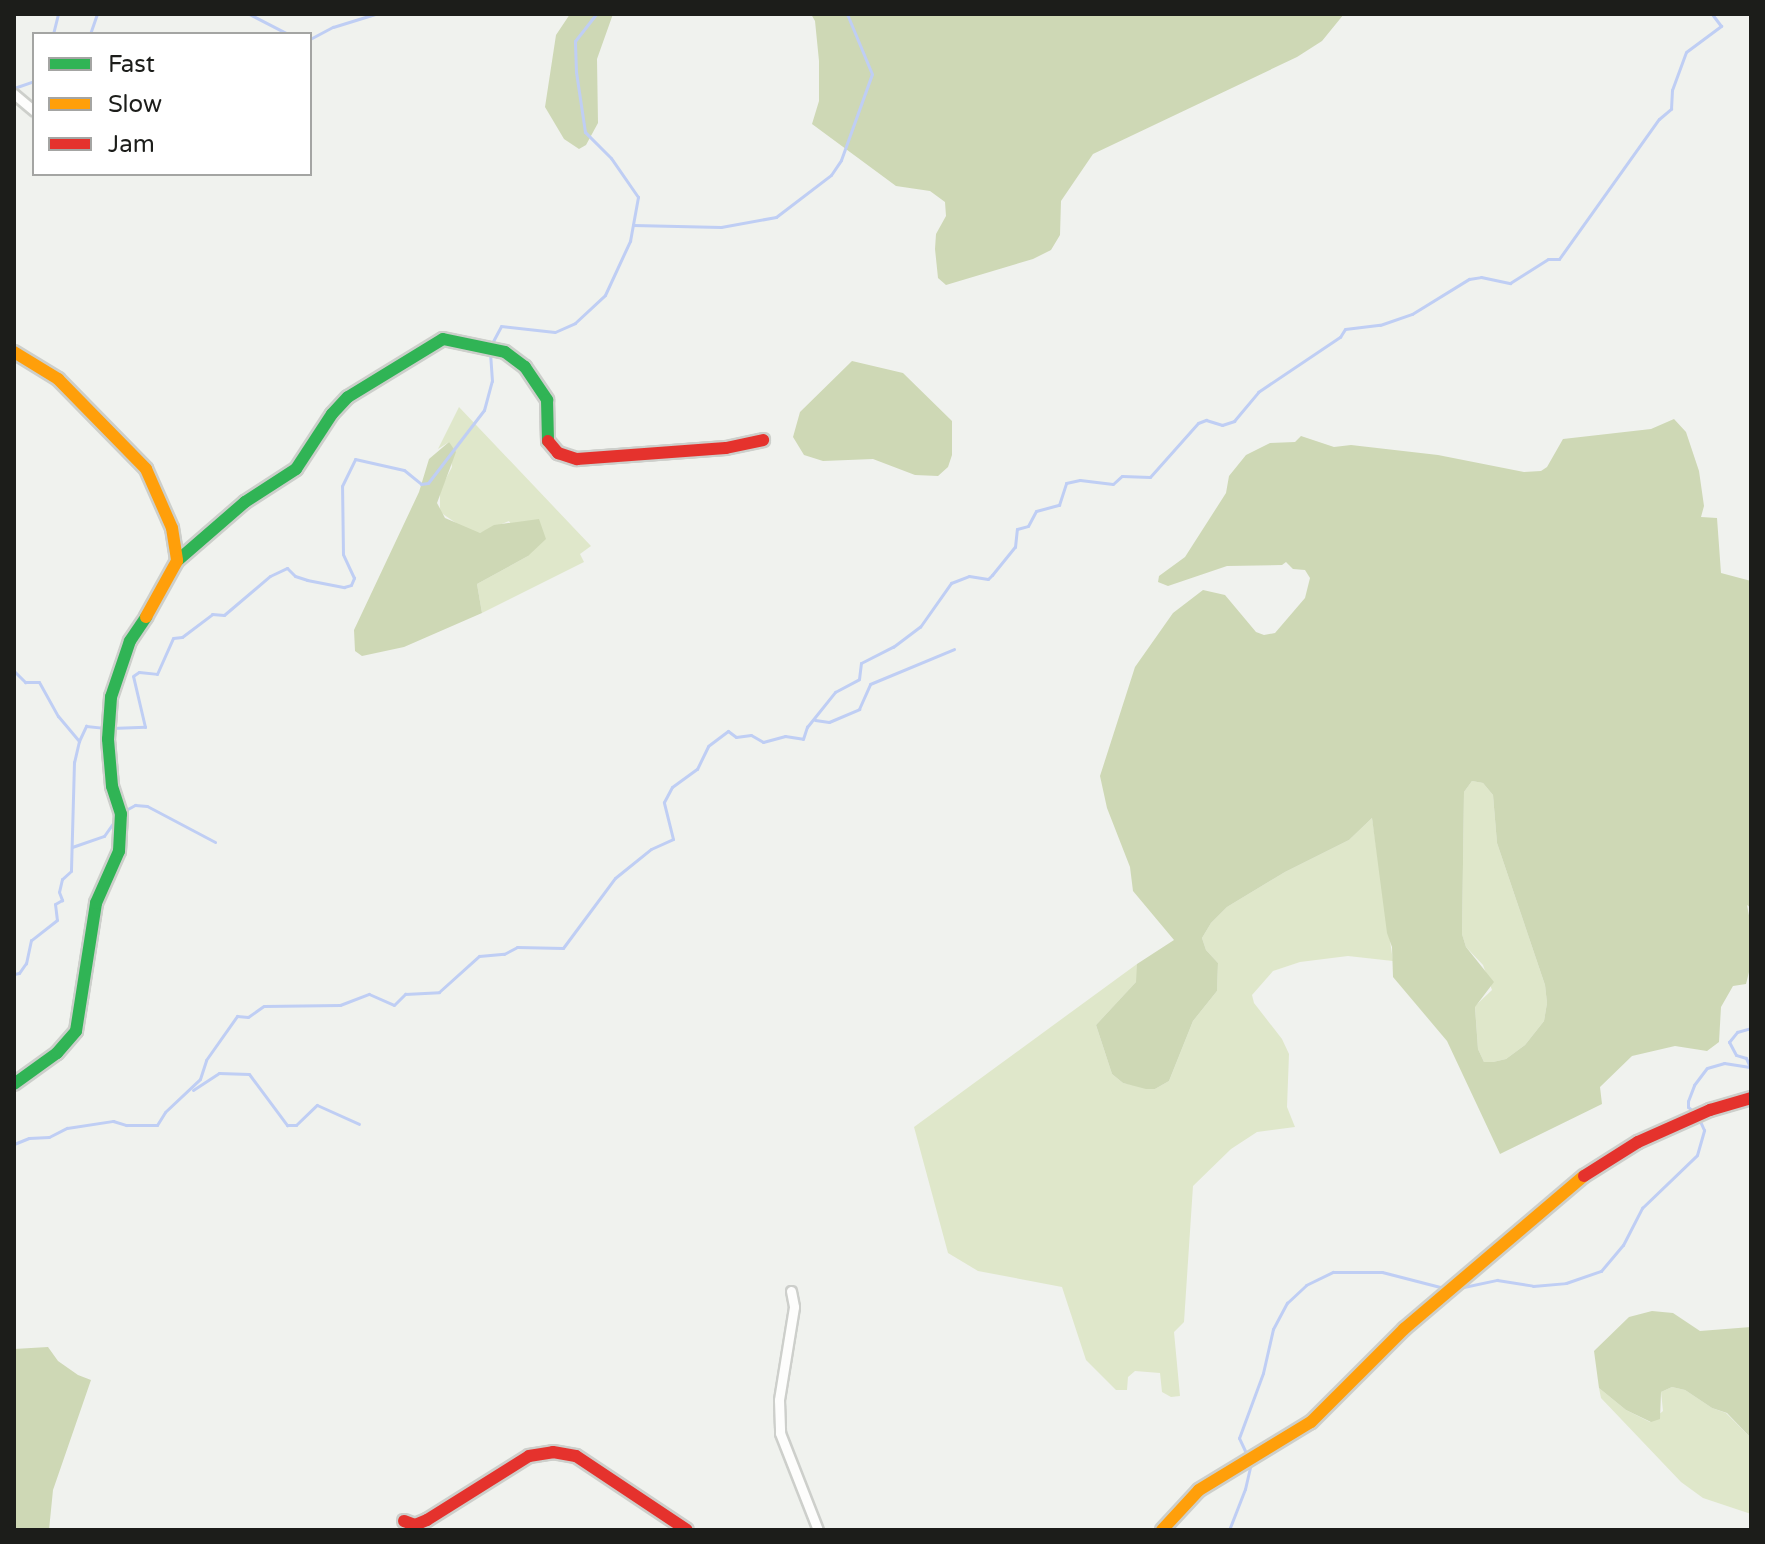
<!DOCTYPE html>
<html>
<head>
<meta charset="utf-8">
<style>
	body { margin:0 }
	#map { position:relative; width:1765px; height:1544px; overflow:hidden; background:#f0f2ee; font-family:"Varela Round",sans-serif }
	div>[style] { position:absolute }
	[style*='--x'] { left:calc(var(--x)*1px); top:calc(var(--y)*1px); width:calc(var(--w)*1px); rotate:calc(var(--a)*1deg) }
	.green>* { inset:0; background:#dfe7ca }
	.forest>* { inset:0; background:#ced8b5 }
	.stream>* { height:3px; margin:-1.5px; padding:0 1.5px; transform-origin:1.5px; border-radius:1.5px; background:#bfcef4 }
	.roads { filter:drop-shadow(2px 0 #cdcfcb) drop-shadow(-2px 0 #cdcfcb) drop-shadow(0 2px #cdcfcb) drop-shadow(0 -2px #cdcfcb) }
	.street>* { height:9px; margin:-4.5px; padding:0 4.5px; transform-origin:4.5px; border-radius:4.5px; background:#fdfdfc }
	.fast>* { height:12px; margin:-6px; padding:0 6px; transform-origin:6px; border-radius:6px; background:#30b455 }
	.slow>* { height:12px; margin:-6px; padding:0 6px; transform-origin:6px; border-radius:6px; background:#ff9f0a }
	.jam>* { height:12px; margin:-6px; padding:0 6px; transform-origin:6px; border-radius:6px; background:#e5322d }
	span { translate:-50% -50%; white-space:nowrap; text-align:center; line-height:1.15; -webkit-text-stroke:6px #fff; paint-order:stroke }
	.frame { position:absolute; inset:0; border:16px solid #1c1d1a; pointer-events:none }
	.legend { position:absolute; left:32px; top:32px; width:280px; height:144px; box-sizing:border-box; background:#fff; border:2px solid #a4a5a3; margin:0; padding:10px 14px; list-style:none; font-size:24px; color:#1c1d1a }
	.legend li { display:flex; align-items:center; gap:16px; height:40px }
	.legend b { width:40px; border:2px solid #a4a5a3 }
</style>
</head>
<body>
<div id="map">
	<div class="green">
		<div style="clip-path:polygon(459px 407px,591px 546px,580px 554px,584px 562px,482px 613px,477px 584px,528px 556px,509px 521px,480px 533px,469px 532px,440px 512px,440px 490px,452px 467px,449px 442px,438px 449px)"></div>
		<div style="clip-path:polygon(1472px 781px,1483px 783px,1493px 795px,1497px 843px,1545px 985px,1547px 1003px,1544px 1021px,1525px 1045px,1506px 1059px,1493px 1062px,1484px 1062px,1478px 1049px,1475px 1006px,1492px 990px,1483px 965px,1466px 947px,1462px 934px,1464px 792px)"></div>
		<div style="clip-path:polygon(1372px 818px,1393px 961px,1348px 956px,1300px 962px,1273px 971px,1252px 995px,1254px 1003px,1282px 1039px,1289px 1054px,1287px 1107px,1295px 1127px,1257px 1132px,1231px 1149px,1193px 1186px,1184px 1322px,1174px 1332px,1180px 1396px,1171px 1397px,1162px 1392px,1160px 1373px,1135px 1371px,1128px 1377px,1127px 1390px,1116px 1390px,1086px 1360px,1062px 1287px,978px 1271px,948px 1253px,914px 1127px,1137px 964px,1137px 981px,1096px 1025px,1112px 1074px,1123px 1083px,1155px 1089px,1169px 1081px,1193px 1021px,1217px 991px,1218px 963px,1206px 950px,1202px 938px,1211px 923px,1227px 907px,1285px 872px,1349px 840px)"></div>
		<div style="clip-path:polygon(1672px 1387px,1685px 1390px,1712px 1408px,1726px 1413px,1751px 1438px,1751px 1514px,1703px 1498px,1681px 1482px,1601px 1398px,1599px 1388px,1626px 1410px,1650px 1422px,1663px 1411px,1661px 1392px)"></div>
	</div>
	<div class="forest">
		<div style="clip-path:polygon(570px 14px,613px 14px,597px 59px,598px 123px,586px 145px,579px 149px,564px 139px,545px 107px,556px 35px)"></div>
		<div style="clip-path:polygon(811px 14px,1344px 14px,1322px 41px,1297px 57px,1093px 154px,1061px 201px,1060px 235px,1051px 250px,1033px 259px,946px 285px,938px 278px,935px 249px,936px 234px,946px 216px,945px 202px,930px 191px,896px 186px,812px 124px,819px 101px,819px 61px,815px 21px)"></div>
		<div style="clip-path:polygon(852px 361px,903px 373px,952px 421px,952px 455px,948px 467px,938px 476px,915px 475px,873px 459px,823px 461px,804px 455px,793px 437px,800px 412px)"></div>
		<div style="clip-path:polygon(evenodd,1674px 419px,1686px 432px,1699px 471px,1704px 506px,1701px 517px,1717px 518px,1721px 573px,1751px 581px,1751px 908px,1747px 905px,1751px 926px,1751px 964px,1746px 984px,1733px 986px,1721px 1007px,1719px 1042px,1707px 1051px,1675px 1046px,1632px 1056px,1600px 1087px,1602px 1104px,1500px 1154px,1447px 1041px,1393px 977px,1392px 947px,1387px 933px,1372px 818px,1349px 840px,1285px 872px,1227px 907px,1211px 923px,1202px 938px,1206px 950px,1218px 963px,1217px 991px,1193px 1021px,1169px 1081px,1155px 1089px,1146px 1089px,1123px 1083px,1112px 1074px,1096px 1025px,1136px 982px,1137px 964px,1174px 940px,1133px 891px,1130px 867px,1107px 808px,1100px 776px,1135px 667px,1173px 613px,1203px 590px,1225px 595px,1256px 632px,1264px 635px,1275px 633px,1305px 598px,1310px 578px,1305px 570px,1293px 569px,1286px 562px,1282px 565px,1227px 566px,1168px 586px,1158px 582px,1159px 576px,1185px 557px,1226px 493px,1229px 476px,1246px 455px,1270px 443px,1295px 442px,1301px 436px,1334px 447px,1351px 445px,1438px 455px,1524px 472px,1541px 471px,1547px 467px,1563px 439px,1651px 429px,1674px 419px,1472px 781px,1483px 783px,1493px 795px,1497px 843px,1545px 985px,1547px 1003px,1544px 1021px,1525px 1045px,1506px 1059px,1493px 1062px,1484px 1062px,1478px 1049px,1475px 1007px,1494px 982px,1466px 947px,1462px 934px,1464px 792px,1472px 781px)"></div>
		<div style="clip-path:polygon(449px 442px,456px 452px,437px 503px,445px 518px,480px 533px,494px 525px,539px 519px,546px 539px,528px 556px,477px 584px,482px 613px,404px 647px,362px 656px,355px 651px,354px 630px,419px 492px,429px 459px)"></div>
		<div style="clip-path:polygon(1652px 1311px,1673px 1313px,1700px 1331px,1751px 1327px,1751px 1438px,1727px 1413px,1712px 1408px,1685px 1390px,1672px 1387px,1661px 1392px,1660px 1419px,1651px 1422px,1626px 1410px,1599px 1388px,1594px 1351px,1629px 1317px)"></div>
		<div style="clip-path:polygon(48px 1347px,58px 1361px,78px 1375px,91px 1380px,53px 1490px,49px 1530px,14px 1530px,14px 1349px)"></div>
	</div>
	<div class="stream">
		<div style="--x:249;--y:14;--w:44;--a:27.1"></div>
		<div style="--x:53;--y:34;--w:21;--a:-76"></div>
		<div style="--x:90;--y:34;--w:21;--a:-71"></div>
		<div style="--x:310;--y:39;--w:26;--a:-28"></div>
		<div style="--x:333;--y:27;--w:44;--a:-17.2"></div>
		<div style="--x:14;--y:88;--w:21;--a:-19"></div>
		<div style="--x:633;--y:225;--w:88;--a:1.3"></div>
		<div style="--x:721;--y:227;--w:56;--a:-10.3"></div>
		<div style="--x:776;--y:217;--w:69;--a:-37.4"></div>
		<div style="--x:831;--y:175;--w:18;--a:-56"></div>
		<div style="--x:841;--y:160;--w:91;--a:-70.2"></div>
		<div style="--x:872;--y:74;--w:65;--a:-112.6"></div>
		<div style="--x:491;--y:345;--w:21;--a:-62"></div>
		<div style="--x:501;--y:326;--w:54;--a:6.3"></div>
		<div style="--x:555;--y:332;--w:22;--a:-24"></div>
		<div style="--x:575;--y:323;--w:41;--a:-43"></div>
		<div style="--x:605;--y:295;--w:60;--a:-65.2"></div>
		<div style="--x:630;--y:241;--w:45;--a:-79.7"></div>
		<div style="--x:638;--y:197;--w:47;--a:-124.7"></div>
		<div style="--x:611;--y:158;--w:37;--a:-135"></div>
		<div style="--x:585;--y:132;--w:61;--a:-98.5"></div>
		<div style="--x:576;--y:72;--w:31;--a:-92"></div>
		<div style="--x:575;--y:41;--w:34;--a:-52"></div>
		<div style="--x:14;--y:671;--w:16;--a:45"></div>
		<div style="--x:25;--y:682;--w:14;--a:0"></div>
		<div style="--x:39;--y:682;--w:39;--a:61"></div>
		<div style="--x:58;--y:716;--w:33;--a:50"></div>
		<div style="--x:79;--y:741;--w:22;--a:103"></div>
		<div style="--x:74;--y:762;--w:109;--a:91.6"></div>
		<div style="--x:71;--y:871;--w:12;--a:138"></div>
		<div style="--x:62;--y:879;--w:13;--a:103"></div>
		<div style="--x:59;--y:892;--w:9;--a:69"></div>
		<div style="--x:62;--y:900;--w:8;--a:150"></div>
		<div style="--x:55;--y:904;--w:16;--a:83"></div>
		<div style="--x:57;--y:920;--w:33;--a:142"></div>
		<div style="--x:31;--y:940;--w:24;--a:102"></div>
		<div style="--x:26;--y:963;--w:12;--a:125"></div>
		<div style="--x:19;--y:973;--w:5;--a:169"></div>
		<div style="--x:815;--y:720;--w:14;--a:8"></div>
		<div style="--x:829;--y:722;--w:33;--a:-23"></div>
		<div style="--x:859;--y:709;--w:27;--a:-66"></div>
		<div style="--x:870;--y:684;--w:91;--a:-22.6"></div>
		<div style="--x:111;--y:728;--w:34;--a:-2"></div>
		<div style="--x:145;--y:727;--w:52;--a:-103.2"></div>
		<div style="--x:133;--y:676;--w:7;--a:-34"></div>
		<div style="--x:139;--y:672;--w:18;--a:6"></div>
		<div style="--x:157;--y:674;--w:39;--a:-66"></div>
		<div style="--x:173;--y:638;--w:9;--a:-6"></div>
		<div style="--x:182;--y:637;--w:38;--a:-37"></div>
		<div style="--x:212;--y:614;--w:12;--a:5"></div>
		<div style="--x:224;--y:615;--w:60;--a:-40.3"></div>
		<div style="--x:270;--y:576;--w:19;--a:-25"></div>
		<div style="--x:287;--y:568;--w:11;--a:45"></div>
		<div style="--x:295;--y:576;--w:13;--a:18"></div>
		<div style="--x:307;--y:580;--w:38;--a:11"></div>
		<div style="--x:344;--y:587;--w:7;--a:-16"></div>
		<div style="--x:351;--y:585;--w:8;--a:-67"></div>
		<div style="--x:354;--y:578;--w:26;--a:-115"></div>
		<div style="--x:343;--y:554;--w:68;--a:-90.8"></div>
		<div style="--x:342;--y:486;--w:30;--a:-64"></div>
		<div style="--x:355;--y:459;--w:50;--a:12.7"></div>
		<div style="--x:404;--y:470;--w:22;--a:39"></div>
		<div style="--x:421;--y:484;--w:7;--a:-8"></div>
		<div style="--x:428;--y:483;--w:92;--a:-52.5"></div>
		<div style="--x:484;--y:410;--w:30;--a:-75"></div>
		<div style="--x:492;--y:381;--w:29;--a:-94"></div>
		<div style="--x:79;--y:741;--w:17;--a:-65"></div>
		<div style="--x:86;--y:726;--w:18;--a:6"></div>
		<div style="--x:124;--y:811;--w:13;--a:-29"></div>
		<div style="--x:135;--y:805;--w:12;--a:5"></div>
		<div style="--x:147;--y:806;--w:77;--a:27.9"></div>
		<div style="--x:72;--y:847;--w:34;--a:-19"></div>
		<div style="--x:104;--y:836;--w:21;--a:-55"></div>
		<div style="--x:193;--y:1090;--w:31;--a:-33"></div>
		<div style="--x:219;--y:1073;--w:30;--a:2"></div>
		<div style="--x:249;--y:1074;--w:64;--a:53.3"></div>
		<div style="--x:287;--y:1125;--w:9;--a:0"></div>
		<div style="--x:296;--y:1125;--w:29;--a:-44"></div>
		<div style="--x:317;--y:1105;--w:46;--a:24.3"></div>
		<div style="--x:1695;--y:1113;--w:9;--a:-139"></div>
		<div style="--x:1688;--y:1107;--w:6;--a:-90"></div>
		<div style="--x:1688;--y:1101;--w:17;--a:-69"></div>
		<div style="--x:1694;--y:1085;--w:21;--a:-53"></div>
		<div style="--x:1707;--y:1068;--w:18;--a:-16"></div>
		<div style="--x:1724;--y:1063;--w:26;--a:9"></div>
		<div style="--x:1750;--y:1067;--w:10;--a:-114"></div>
		<div style="--x:1746;--y:1058;--w:10;--a:-163"></div>
		<div style="--x:1736;--y:1055;--w:15;--a:-118"></div>
		<div style="--x:1729;--y:1042;--w:13;--a:-51"></div>
		<div style="--x:1737;--y:1032;--w:15;--a:-16"></div>
		<div style="--x:14;--y:1144;--w:16;--a:-22"></div>
		<div style="--x:29;--y:1138;--w:20;--a:-3"></div>
		<div style="--x:49;--y:1137;--w:20;--a:-27"></div>
		<div style="--x:67;--y:1128;--w:47;--a:-8.7"></div>
		<div style="--x:113;--y:1121;--w:14;--a:17"></div>
		<div style="--x:126;--y:1125;--w:31;--a:0"></div>
		<div style="--x:157;--y:1125;--w:15;--a:-58"></div>
		<div style="--x:165;--y:1112;--w:48;--a:-43.3"></div>
		<div style="--x:200;--y:1079;--w:20;--a:-72"></div>
		<div style="--x:206;--y:1060;--w:54;--a:-54.8"></div>
		<div style="--x:237;--y:1016;--w:11;--a:5"></div>
		<div style="--x:248;--y:1017;--w:19;--a:-35"></div>
		<div style="--x:264;--y:1006;--w:76;--a:-0.8"></div>
		<div style="--x:340;--y:1005;--w:31;--a:-21"></div>
		<div style="--x:369;--y:994;--w:27;--a:24"></div>
		<div style="--x:394;--y:1005;--w:16;--a:-45"></div>
		<div style="--x:405;--y:994;--w:34;--a:-3"></div>
		<div style="--x:439;--y:992;--w:54;--a:-42"></div>
		<div style="--x:479;--y:956;--w:25;--a:-5"></div>
		<div style="--x:504;--y:954;--w:15;--a:-28"></div>
		<div style="--x:517;--y:947;--w:46;--a:1.2"></div>
		<div style="--x:563;--y:948;--w:87;--a:-53.4"></div>
		<div style="--x:615;--y:878;--w:46;--a:-38.9"></div>
		<div style="--x:651;--y:849;--w:24;--a:-24"></div>
		<div style="--x:673;--y:839;--w:38;--a:-104"></div>
		<div style="--x:664;--y:802;--w:17;--a:-62"></div>
		<div style="--x:672;--y:787;--w:31;--a:-36"></div>
		<div style="--x:697;--y:769;--w:25;--a:-64"></div>
		<div style="--x:708;--y:746;--w:25;--a:-37"></div>
		<div style="--x:728;--y:731;--w:10;--a:37"></div>
		<div style="--x:736;--y:737;--w:15;--a:-8"></div>
		<div style="--x:751;--y:735;--w:14;--a:30"></div>
		<div style="--x:763;--y:742;--w:23;--a:-15"></div>
		<div style="--x:785;--y:736;--w:18;--a:9"></div>
		<div style="--x:803;--y:739;--w:13;--a:-72"></div>
		<div style="--x:807;--y:727;--w:45;--a:-51.3"></div>
		<div style="--x:835;--y:692;--w:27;--a:-28"></div>
		<div style="--x:859;--y:679;--w:16;--a:-83"></div>
		<div style="--x:861;--y:663;--w:36;--a:-27"></div>
		<div style="--x:893;--y:647;--w:34;--a:-37"></div>
		<div style="--x:920;--y:627;--w:54;--a:-54.8"></div>
		<div style="--x:951;--y:583;--w:19;--a:-21"></div>
		<div style="--x:969;--y:576;--w:19;--a:9"></div>
		<div style="--x:988;--y:579;--w:6;--a:-45"></div>
		<div style="--x:992;--y:575;--w:36;--a:-51"></div>
		<div style="--x:1015;--y:547;--w:18;--a:-84"></div>
		<div style="--x:1017;--y:529;--w:11;--a:-15"></div>
		<div style="--x:1028;--y:526;--w:17;--a:-62"></div>
		<div style="--x:1036;--y:511;--w:24;--a:-15"></div>
		<div style="--x:1059;--y:505;--w:23;--a:-72"></div>
		<div style="--x:1066;--y:483;--w:14;--a:-12"></div>
		<div style="--x:1080;--y:480;--w:33;--a:7"></div>
		<div style="--x:1113;--y:484;--w:12;--a:-42"></div>
		<div style="--x:1122;--y:476;--w:28;--a:2"></div>
		<div style="--x:1150;--y:477;--w:72;--a:-48.4"></div>
		<div style="--x:1198;--y:423;--w:9;--a:-21"></div>
		<div style="--x:1206;--y:420;--w:17;--a:17"></div>
		<div style="--x:1222;--y:425;--w:13;--a:-18"></div>
		<div style="--x:1234;--y:421;--w:38;--a:-50"></div>
		<div style="--x:1258;--y:392;--w:99;--a:-33.9"></div>
		<div style="--x:1340;--y:337;--w:9;--a:-58"></div>
		<div style="--x:1345;--y:329;--w:35;--a:-7"></div>
		<div style="--x:1380;--y:325;--w:34;--a:-19"></div>
		<div style="--x:1412;--y:314;--w:67;--a:-31.6"></div>
		<div style="--x:1469;--y:279;--w:12;--a:-9"></div>
		<div style="--x:1481;--y:277;--w:30;--a:12"></div>
		<div style="--x:1510;--y:283;--w:45;--a:-32.3"></div>
		<div style="--x:1548;--y:259;--w:11;--a:0"></div>
		<div style="--x:1559;--y:259;--w:172;--a:-54.5"></div>
		<div style="--x:1659;--y:119;--w:16;--a:-40"></div>
		<div style="--x:1671;--y:109;--w:19;--a:-87"></div>
		<div style="--x:1672;--y:90;--w:40;--a:-69.8"></div>
		<div style="--x:1686;--y:52;--w:44;--a:-36.6"></div>
		<div style="--x:1721;--y:26;--w:15;--a:-127"></div>
		<div style="--x:1459;--y:1288;--w:39;--a:-12"></div>
		<div style="--x:1497;--y:1280;--w:36;--a:9"></div>
		<div style="--x:1533;--y:1286;--w:33;--a:-5"></div>
		<div style="--x:1566;--y:1283;--w:37;--a:-19"></div>
		<div style="--x:1601;--y:1271;--w:34;--a:-50"></div>
		<div style="--x:1623;--y:1245;--w:42;--a:-62.8"></div>
		<div style="--x:1642;--y:1208;--w:76;--a:-43.9"></div>
		<div style="--x:1697;--y:1155;--w:26;--a:-74"></div>
		<div style="--x:1704;--y:1130;--w:12;--a:-114"></div>
		<div style="--x:1247;--y:1455;--w:19;--a:-115"></div>
		<div style="--x:1239;--y:1438;--w:69;--a:-69.7"></div>
		<div style="--x:1263;--y:1373;--w:45;--a:-77.2"></div>
		<div style="--x:1273;--y:1329;--w:30;--a:-62"></div>
		<div style="--x:1287;--y:1303;--w:26;--a:-43"></div>
		<div style="--x:1306;--y:1285;--w:30;--a:-26"></div>
		<div style="--x:1333;--y:1272;--w:49;--a:0"></div>
		<div style="--x:1382;--y:1272;--w:64;--a:14.5"></div>
		<div style="--x:1229;--y:1530;--w:44;--a:-68.7"></div>
		<div style="--x:1245;--y:1489;--w:28;--a:-77"></div>
	</div>
	<div class="roads">
		<div class="street">
			<div style="--x:14;--y:94;--w:26;--a:40"></div>
			<div style="--x:791;--y:1291;--w:16;--a:79"></div>
			<div style="--x:794;--y:1307;--w:94;--a:99.2"></div>
			<div style="--x:779;--y:1400;--w:33;--a:88"></div>
			<div style="--x:780;--y:1433;--w:104;--a:68.6"></div>
		</div>
		<div class="fast">
			<div style="--x:177;--y:561;--w:90;--a:-40.9"></div>
			<div style="--x:245;--y:502;--w:61;--a:-32.9"></div>
			<div style="--x:296;--y:469;--w:66;--a:-56.8"></div>
			<div style="--x:332;--y:414;--w:23;--a:-47"></div>
			<div style="--x:348;--y:397;--w:111;--a:-31.4"></div>
			<div style="--x:443;--y:339;--w:63;--a:11.8"></div>
			<div style="--x:505;--y:352;--w:25;--a:37"></div>
			<div style="--x:525;--y:367;--w:40;--a:56"></div>
			<div style="--x:547;--y:400;--w:41;--a:88.6"></div>
			<div style="--x:14;--y:1084;--w:53;--a:-35.8"></div>
			<div style="--x:57;--y:1053;--w:29;--a:-49"></div>
			<div style="--x:76;--y:1031;--w:130;--a:-81.1"></div>
			<div style="--x:96;--y:903;--w:57;--a:-66.1"></div>
			<div style="--x:119;--y:851;--w:37;--a:-87"></div>
			<div style="--x:121;--y:814;--w:29;--a:-108"></div>
			<div style="--x:112;--y:786;--w:47;--a:-94.9"></div>
			<div style="--x:108;--y:739;--w:42;--a:-85.9"></div>
			<div style="--x:111;--y:697;--w:59;--a:-71.3"></div>
			<div style="--x:130;--y:641;--w:29;--a:-56"></div>
		</div>
		<div class="slow">
			<div style="--x:14;--y:352;--w:52;--a:31.5"></div>
			<div style="--x:58;--y:379;--w:126;--a:45.6"></div>
			<div style="--x:146;--y:469;--w:64;--a:66.2"></div>
			<div style="--x:172;--y:528;--w:33;--a:81"></div>
			<div style="--x:177;--y:561;--w:64;--a:119"></div>
			<div style="--x:1162;--y:1530;--w:54;--a:-47.2"></div>
			<div style="--x:1199;--y:1490;--w:131;--a:-31.3"></div>
			<div style="--x:1311;--y:1422;--w:132;--a:-45"></div>
			<div style="--x:1404;--y:1329;--w:236;--a:-40.4"></div>
		</div>
		<div class="jam">
			<div style="--x:548;--y:441;--w:16;--a:50"></div>
			<div style="--x:558;--y:453;--w:20;--a:18"></div>
			<div style="--x:577;--y:459;--w:149;--a:-4.2"></div>
			<div style="--x:726;--y:448;--w:38;--a:-12"></div>
			<div style="--x:1584;--y:1176;--w:64;--a:-32.2"></div>
			<div style="--x:1638;--y:1142;--w:79;--a:-24"></div>
			<div style="--x:1710;--y:1110;--w:43;--a:-16.3"></div>
			<div style="--x:404;--y:1521;--w:12;--a:20"></div>
			<div style="--x:415;--y:1525;--w:13;--a:-23"></div>
			<div style="--x:427;--y:1520;--w:120;--a:-32.1"></div>
			<div style="--x:529;--y:1456;--w:24;--a:-9"></div>
			<div style="--x:553;--y:1452;--w:23;--a:10"></div>
			<div style="--x:576;--y:1456;--w:133;--a:33.7"></div>
		</div>
	</div>
	<div class="frame"></div>
	<ul class="legend">
	<li><b style="height:10px;background:#30b455"></b>Fast</li>
	<li><b style="height:10px;background:#ff9f0a"></b>Slow</li>
	<li><b style="height:10px;background:#e5322d"></b>Jam</li>
	</ul>
</div>
</body>
</html>
